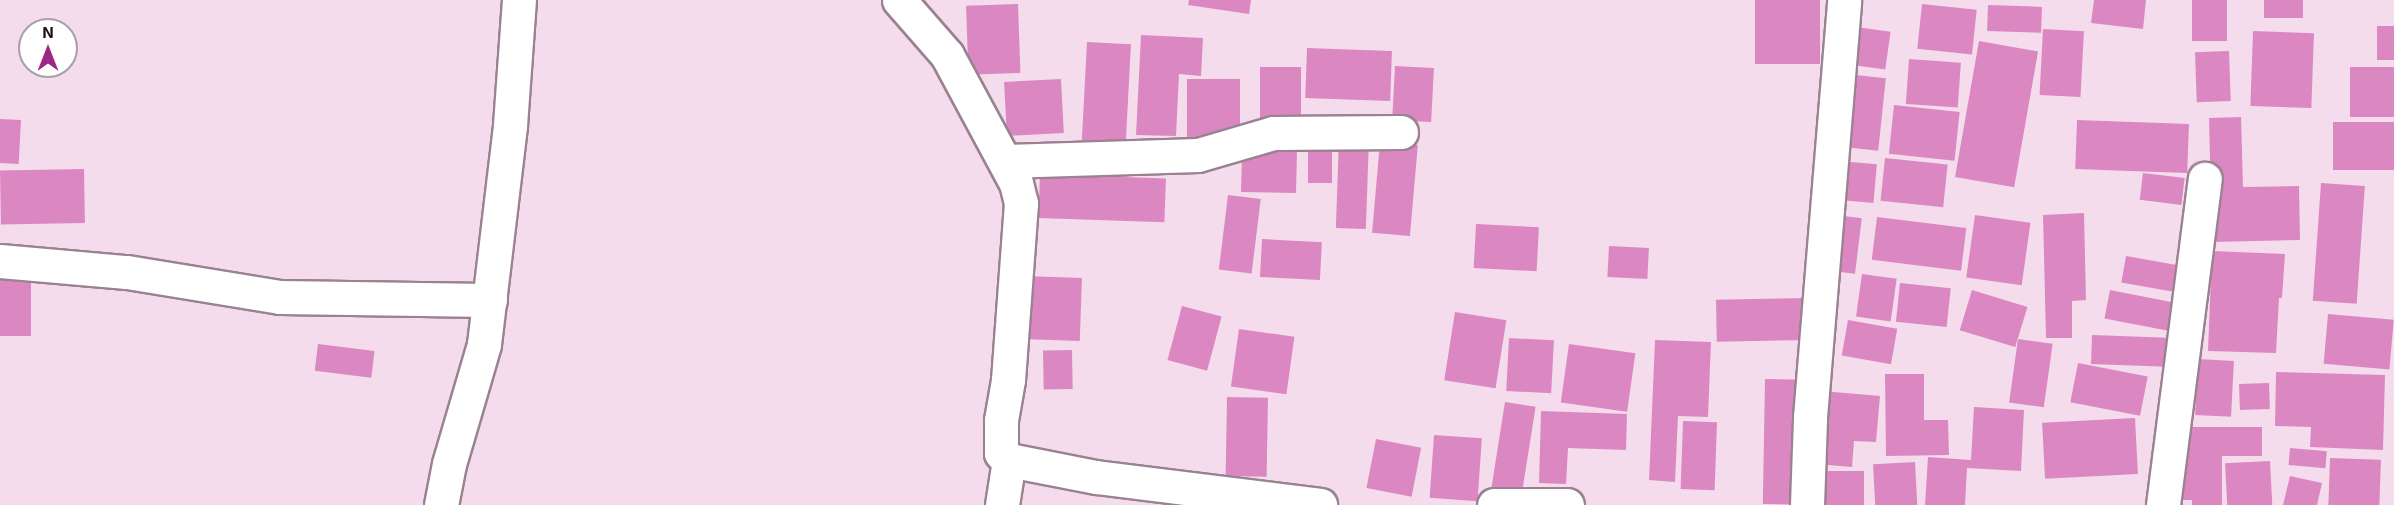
<!DOCTYPE html>
<html>
<head>
<meta charset="utf-8">
<style>
	body { margin:0 }
	#map { position:relative; width:2394px; height:505px; overflow:hidden; background:#f5dcec; font-family:"Exo 2",sans-serif }
	div>[style] { position:absolute }
	[style*='--x'] { left:calc(var(--x)*1px); top:calc(var(--y)*1px); width:calc(var(--w)*1px); rotate:calc(var(--a)*1deg) }
	.building>* { inset:0; background:#db88c2; transform-origin:0 0 }
	.roads { filter:drop-shadow(2px 0 #9a8292) drop-shadow(-2px 0 #9a8292) drop-shadow(0 2px #9a8292) drop-shadow(0 -2px #9a8292) }
	.minor>* { height:33px; margin:-16.5px; padding:0 16.5px; transform-origin:16.5px; border-radius:16.5px; background:#fff }
	span { translate:-50% -50%; white-space:nowrap; text-align:center; line-height:1.15; -webkit-text-stroke:5px #fff; paint-order:stroke }
	.north { position:absolute; left:18px; top:18px; width:60px; height:60px; box-sizing:border-box; background:#fff; border:2px solid #a4a0a3; border-radius:50%; rotate:0deg; font-size:16px; font-weight:700; line-height:24px; text-align:center; color:#1b1218 }
	.north::after { content:''; display:block; margin:auto; width:21px; height:27px; background:#9d2782; clip-path:polygon(50% 0,100% 100%,50% 72%,0 100%) }
</style>
</head>
<body>
<div id="map">
	<div class="building">
		<div style="clip-path:polygon(1189px 0,1251px 0,1249px 14px,1188px 5px)"></div>
		<div style="left:1755px;top:0;width:65px;height:64px"></div>
		<div style="clip-path:polygon(2094px 0,2146px 0,2143px 29px,2091px 23px)"></div>
		<div style="left:2192px;top:0;width:35px;height:41px"></div>
		<div style="left:2264px;top:0;width:39px;height:18px"></div>
		<div style="left:1018px;top:4px;width:69px;height:52px;rotate:88deg"></div>
		<div style="left:1922px;top:4px;width:55px;height:45px;rotate:6deg"></div>
		<div style="left:1988px;top:5px;width:54px;height:26px;rotate:2deg"></div>
		<div style="left:1849px;top:26px;width:42px;height:38px;rotate:8deg"></div>
		<div style="left:2377px;top:26px;width:17px;height:34px"></div>
		<div style="left:2043px;top:29px;width:41px;height:66px;rotate:3deg"></div>
		<div style="left:2253px;top:31px;width:61px;height:75px;rotate:2deg"></div>
		<div style="clip-path:polygon(1141px 35px,1203px 38px,1201px 76px,1179px 74px,1176px 136px,1136px 135px)"></div>
		<div style="left:1979px;top:41px;width:60px;height:138px;rotate:10deg"></div>
		<div style="left:1087px;top:42px;width:44px;height:98px;rotate:3deg"></div>
		<div style="left:1307px;top:48px;width:85px;height:50px;rotate:2deg"></div>
		<div style="left:2229px;top:51px;width:50px;height:34px;rotate:88deg"></div>
		<div style="left:1909px;top:59px;width:52px;height:45px;rotate:4deg"></div>
		<div style="left:1395px;top:66px;width:39px;height:54px;rotate:3deg"></div>
		<div style="left:1260px;top:67px;width:41px;height:52px"></div>
		<div style="left:2394px;top:67px;width:50px;height:44px;rotate:90deg"></div>
		<div style="left:1856px;top:75px;width:30px;height:73px;rotate:6deg"></div>
		<div style="left:1061px;top:79px;width:54px;height:57px;rotate:87deg"></div>
		<div style="left:1187px;top:79px;width:53px;height:60px"></div>
		<div style="left:1894px;top:105px;width:66px;height:49px;rotate:6deg"></div>
		<div style="clip-path:polygon(2241px 117px,2243px 187px,2299px 186px,2300px 240px,2212px 242px,2209px 118px)"></div>
		<div style="left:0;top:119px;width:21px;height:44px;rotate:3deg"></div>
		<div style="left:2077px;top:120px;width:112px;height:49px;rotate:2deg"></div>
		<div style="left:2394px;top:122px;width:48px;height:61px;rotate:90deg"></div>
		<div style="left:1339px;top:138px;width:30px;height:90px;rotate:2deg"></div>
		<div style="left:1308px;top:140px;width:24px;height:43px"></div>
		<div style="left:1380px;top:142px;width:38px;height:91px;rotate:5deg"></div>
		<div style="clip-path:polygon(1266px 150px,1297px 151px,1296px 193px,1241px 192px,1242px 155px,1266px 155px)"></div>
		<div style="left:1885px;top:158px;width:63px;height:43px;rotate:6deg"></div>
		<div style="left:1840px;top:161px;width:37px;height:39px;rotate:5deg"></div>
		<div style="left:84px;top:169px;width:54px;height:84px;rotate:89deg"></div>
		<div style="left:2143px;top:173px;width:42px;height:27px;rotate:7deg"></div>
		<div style="left:1040px;top:174px;width:126px;height:44px;rotate:2deg"></div>
		<div style="left:2321px;top:183px;width:44px;height:118px;rotate:4deg"></div>
		<div style="left:1228px;top:195px;width:33px;height:75px;rotate:7deg"></div>
		<div style="clip-path:polygon(2084px 213px,2086px 300px,2072px 301px,2072px 338px,2046px 338px,2043px 215px)"></div>
		<div style="left:1836px;top:215px;width:26px;height:56px;rotate:7deg"></div>
		<div style="left:1975px;top:215px;width:56px;height:63px;rotate:8deg"></div>
		<div style="left:1877px;top:217px;width:90px;height:43px;rotate:7deg"></div>
		<div style="left:1476px;top:224px;width:63px;height:44px;rotate:3deg"></div>
		<div style="left:1262px;top:239px;width:60px;height:38px;rotate:3deg"></div>
		<div style="left:1609px;top:246px;width:40px;height:31px;rotate:3deg"></div>
		<div style="clip-path:polygon(2212px 251px,2285px 254px,2282px 298px,2279px 298px,2276px 353px,2208px 351px)"></div>
		<div style="left:2126px;top:256px;width:60px;height:27px;rotate:10deg"></div>
		<div style="left:1862px;top:274px;width:35px;height:43px;rotate:8deg"></div>
		<div style="left:1024px;top:276px;width:58px;height:63px;rotate:2deg"></div>
		<div style="left:0;top:280px;width:31px;height:56px"></div>
		<div style="left:1900px;top:283px;width:51px;height:39px;rotate:6deg"></div>
		<div style="left:1972px;top:290px;width:58px;height:42px;rotate:17deg"></div>
		<div style="left:2110px;top:290px;width:65px;height:29px;rotate:11deg"></div>
		<div style="left:1810px;top:298px;width:42px;height:94px;rotate:89deg"></div>
		<div style="left:1182px;top:306px;width:41px;height:56px;rotate:15deg"></div>
		<div style="left:1455px;top:312px;width:52px;height:69px;rotate:9deg"></div>
		<div style="left:2328px;top:314px;width:66px;height:50px;rotate:5deg"></div>
		<div style="left:1848px;top:320px;width:50px;height:36px;rotate:10deg"></div>
		<div style="left:1239px;top:329px;width:56px;height:58px;rotate:8deg"></div>
		<div style="left:2092px;top:335px;width:76px;height:29px;rotate:2deg"></div>
		<div style="left:1509px;top:338px;width:45px;height:53px;rotate:3deg"></div>
		<div style="left:2018px;top:339px;width:35px;height:64px;rotate:8deg"></div>
		<div style="clip-path:polygon(1655px 340px,1711px 342px,1708px 417px,1678px 416px,1675px 482px,1649px 480px)"></div>
		<div style="left:318px;top:344px;width:57px;height:27px;rotate:7deg"></div>
		<div style="left:1569px;top:344px;width:67px;height:59px;rotate:8deg"></div>
		<div style="left:1072px;top:350px;width:39px;height:29px;rotate:89deg"></div>
		<div style="left:2198px;top:359px;width:36px;height:56px;rotate:3deg"></div>
		<div style="left:2078px;top:363px;width:71px;height:40px;rotate:11deg"></div>
		<div style="clip-path:polygon(2276px 372px,2385px 375px,2383px 450px,2310px 447px,2311px 427px,2275px 426px)"></div>
		<div style="clip-path:polygon(1885px 374px,1924px 374px,1924px 420px,1948px 420px,1949px 455px,1886px 456px)"></div>
		<div style="left:1765px;top:379px;width:39px;height:125px;rotate:1deg"></div>
		<div style="left:2269px;top:383px;width:26px;height:30px;rotate:88deg"></div>
		<div style="clip-path:polygon(1822px 391px,1880px 396px,1876px 442px,1854px 441px,1852px 467px,1816px 464px)"></div>
		<div style="left:1227px;top:397px;width:41px;height:79px;rotate:1deg"></div>
		<div style="left:1505px;top:402px;width:31px;height:88px;rotate:9deg"></div>
		<div style="clip-path:polygon(1974px 407px,2024px 410px,2021px 471px,1967px 468px,1965px 505px,1925px 505px,1928px 457px,1971px 460px)"></div>
		<div style="clip-path:polygon(1541px 411px,1627px 414px,1626px 450px,1568px 448px,1566px 484px,1539px 483px)"></div>
		<div style="left:2135px;top:418px;width:56px;height:93px;rotate:87deg"></div>
		<div style="left:1683px;top:421px;width:34px;height:68px;rotate:2deg"></div>
		<div style="clip-path:polygon(2181px 427px,2262px 427px,2262px 456px,2222px 456px,2222px 505px,2192px 505px,2192px 500px,2181px 500px)"></div>
		<div style="left:1434px;top:435px;width:48px;height:63px;rotate:4deg"></div>
		<div style="left:1376px;top:439px;width:46px;height:50px;rotate:11deg"></div>
		<div style="left:2290px;top:448px;width:37px;height:17px;rotate:5deg"></div>
		<div style="left:2330px;top:458px;width:51px;height:47px;rotate:2deg"></div>
		<div style="left:2270px;top:461px;width:44px;height:45px;rotate:87deg"></div>
		<div style="left:1915px;top:462px;width:43px;height:42px;rotate:87deg"></div>
		<div style="left:1813px;top:471px;width:51px;height:34px"></div>
		<div style="clip-path:polygon(2290px 476px,2322px 483px,2317px 505px,2283px 505px)"></div>
	</div>
	<div class="roads">
		<div class="minor">
			<div style="--x:899;--y:0;--w:73;--a:48.9"></div>
			<div style="--x:947;--y:55;--w:145;--a:61.7"></div>
			<div style="--x:1016;--y:183;--w:21;--a:76"></div>
			<div style="--x:1021;--y:203;--w:177;--a:94.2"></div>
			<div style="--x:1008;--y:380;--w:41;--a:99.9"></div>
			<div style="--x:1001;--y:420;--w:33;--a:90"></div>
			<div style="--x:1001;--y:453;--w:11;--a:41"></div>
			<div style="--x:1009;--y:460;--w:89;--a:11.1"></div>
			<div style="--x:1096;--y:477;--w:226;--a:7.1"></div>
			<div style="--x:1006;--y:161;--w:192;--a:-1.8"></div>
			<div style="--x:1198;--y:155;--w:78;--a:-16.3"></div>
			<div style="--x:1273;--y:133;--w:128;--a:-0.4"></div>
			<div style="--x:0;--y:261;--w:127;--a:5"></div>
			<div style="--x:127;--y:272;--w:155;--a:9.3"></div>
			<div style="--x:280;--y:297;--w:210;--a:0.8"></div>
			<div style="--x:441;--y:505;--w:42;--a:-79"></div>
			<div style="--x:449;--y:464;--w:125;--a:-73.7"></div>
			<div style="--x:484;--y:344;--w:221;--a:-83.2"></div>
			<div style="--x:510;--y:125;--w:125;--a:-85.9"></div>
			<div style="--x:1002;--y:505;--w:46;--a:-81.2"></div>
			<div style="--x:1494;--y:505;--w:73;--a:0"></div>
			<div style="--x:1807;--y:505;--w:88;--a:-88"></div>
			<div style="--x:1810;--y:417;--w:418;--a:-85.3"></div>
			<div style="--x:2163;--y:505;--w:329;--a:-82.7"></div>
		</div>
	</div>
	<div class="north">N</div>
</div>
</body>
</html>
